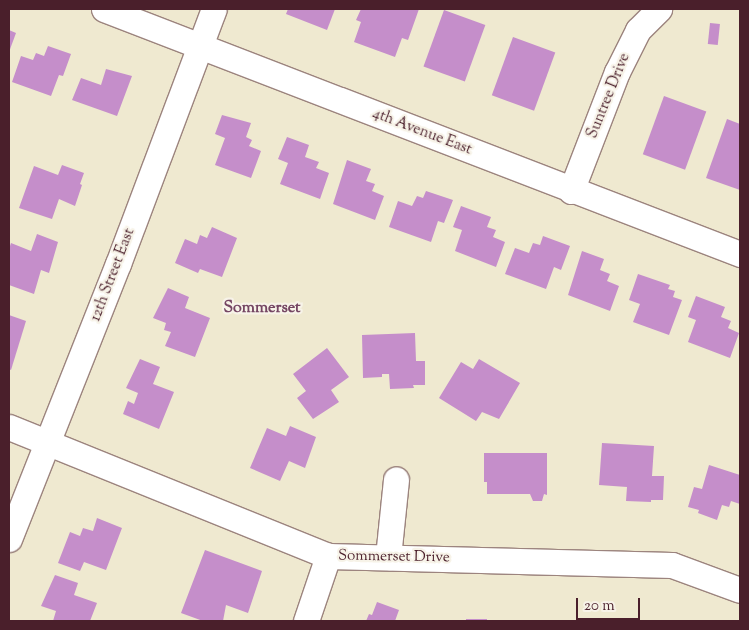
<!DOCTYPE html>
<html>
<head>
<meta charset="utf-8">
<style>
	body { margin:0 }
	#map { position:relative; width:749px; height:630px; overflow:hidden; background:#efe9d0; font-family:"Sorts Mill Goudy",serif }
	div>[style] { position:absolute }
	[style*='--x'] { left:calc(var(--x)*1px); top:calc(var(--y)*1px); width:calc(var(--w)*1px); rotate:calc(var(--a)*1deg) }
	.building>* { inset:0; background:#c58eca; transform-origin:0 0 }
	.roads { filter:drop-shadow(1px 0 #9c847e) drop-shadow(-1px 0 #9c847e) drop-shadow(0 1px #9c847e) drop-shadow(0 -1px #9c847e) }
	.minor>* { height:25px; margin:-12.5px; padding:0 12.5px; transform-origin:12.5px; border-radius:12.5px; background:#fff }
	span { translate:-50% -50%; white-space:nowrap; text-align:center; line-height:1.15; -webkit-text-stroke:4.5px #f7f3e8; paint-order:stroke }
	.street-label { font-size:15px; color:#4a1f2b }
	.neighbourhood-label { font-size:16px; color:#754663; font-weight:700 }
	.frame { position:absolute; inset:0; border:10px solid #4a1f2b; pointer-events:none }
	.scale { position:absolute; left:576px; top:598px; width:64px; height:22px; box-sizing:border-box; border:2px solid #4a1f2b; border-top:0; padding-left:6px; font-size:15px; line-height:18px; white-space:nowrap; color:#4a1f2b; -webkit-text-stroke:4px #f7f3e8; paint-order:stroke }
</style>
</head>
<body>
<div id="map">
	<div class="building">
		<div style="clip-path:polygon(288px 9px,335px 9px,327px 30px,286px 14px)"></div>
		<div style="clip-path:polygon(361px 9px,419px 9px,408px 40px,402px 38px,395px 57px,354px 42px,361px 22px,356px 20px)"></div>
		<div style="left:444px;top:10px;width:44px;height:60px;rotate:20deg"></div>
		<div style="left:710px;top:23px;width:10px;height:21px;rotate:6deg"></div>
		<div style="clip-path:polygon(9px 30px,16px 33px,9px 52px)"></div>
		<div style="left:513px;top:37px;width:45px;height:62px;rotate:20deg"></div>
		<div style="clip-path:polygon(48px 46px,71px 54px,63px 76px,59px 75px,51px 96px,12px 82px,21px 56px,33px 60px,36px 53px,44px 56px)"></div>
		<div style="clip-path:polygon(106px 69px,132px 76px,117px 116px,72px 100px,81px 78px,101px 85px)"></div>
		<div style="left:664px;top:96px;width:45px;height:62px;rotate:20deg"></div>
		<div style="clip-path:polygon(222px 115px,251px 123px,246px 137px,252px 140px,249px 146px,261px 151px,251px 178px,215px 165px,225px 138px,215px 134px)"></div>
		<div style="clip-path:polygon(727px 119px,740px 124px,740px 190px,706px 178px)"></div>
		<div style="clip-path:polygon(287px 137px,309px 145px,305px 157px,319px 162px,316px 168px,329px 173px,320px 199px,280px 184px,288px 163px,278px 159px)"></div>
		<div style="clip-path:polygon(347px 160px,371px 169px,366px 181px,375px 184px,372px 191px,384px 196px,375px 220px,333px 204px)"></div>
		<div style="clip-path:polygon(62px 165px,84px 173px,80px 184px,82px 185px,75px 206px,59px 199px,52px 219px,19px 208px,34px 166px,58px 175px)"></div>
		<div style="clip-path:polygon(426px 191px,453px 200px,444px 223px,438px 221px,431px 242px,389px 227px,398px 201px,412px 206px,417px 196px,423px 198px)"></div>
		<div style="clip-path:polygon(461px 206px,491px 217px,487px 227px,496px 230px,493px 237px,505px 242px,496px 267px,455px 251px,462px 230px,453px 227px)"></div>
		<div style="clip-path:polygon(212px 227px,237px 238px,222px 277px,200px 269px,198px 273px,175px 263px,185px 239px,197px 244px,200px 235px,207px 238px)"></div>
		<div style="clip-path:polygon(37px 234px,58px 242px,49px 273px,41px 270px,34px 294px,9px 285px,9px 249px,11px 243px,31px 251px)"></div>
		<div style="clip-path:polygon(543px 236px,570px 246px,561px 270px,554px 267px,546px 289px,505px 274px,515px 248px,529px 253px,533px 243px,540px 245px)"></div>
		<div style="clip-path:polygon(582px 251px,604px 259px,600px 270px,610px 274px,607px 281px,619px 286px,610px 311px,568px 295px)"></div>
		<div style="clip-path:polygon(638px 274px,670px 285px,668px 289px,675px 291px,673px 297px,682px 300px,669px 335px,633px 322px,640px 304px,629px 300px)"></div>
		<div style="clip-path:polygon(168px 288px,189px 297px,185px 308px,210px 318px,195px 357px,165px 346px,171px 332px,164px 330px,166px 323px,153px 318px)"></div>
		<div style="clip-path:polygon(696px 296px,725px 307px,721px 317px,731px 321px,728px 328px,739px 333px,730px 358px,688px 342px,696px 320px,688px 317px)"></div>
		<div style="clip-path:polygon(9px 315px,26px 321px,11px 370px,9px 369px)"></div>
		<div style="clip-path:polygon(415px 333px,416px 361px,425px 361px,425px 385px,413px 385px,414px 388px,390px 389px,389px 374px,382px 374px,382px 377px,363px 378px,362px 335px)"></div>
		<div style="clip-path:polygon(327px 348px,349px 377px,331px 390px,339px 402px,313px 419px,297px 398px,306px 391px,293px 374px)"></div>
		<div style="clip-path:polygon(140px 359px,160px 367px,153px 384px,174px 392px,159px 429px,123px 414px,128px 401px,134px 404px,138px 393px,126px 388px)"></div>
		<div style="clip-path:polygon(479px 359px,520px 383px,499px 419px,482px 412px,476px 421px,439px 398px,461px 362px,473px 369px)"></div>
		<div style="clip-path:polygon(290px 426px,316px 437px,305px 468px,289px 461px,280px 481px,250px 468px,267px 428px,286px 436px)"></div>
		<div style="clip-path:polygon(602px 443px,654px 446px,652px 476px,664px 476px,663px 500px,651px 500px,651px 502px,626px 501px,627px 487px,599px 485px)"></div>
		<div style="clip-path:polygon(484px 453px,547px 453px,547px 495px,544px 494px,542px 501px,533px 501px,530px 494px,487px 494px,487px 482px,484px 482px)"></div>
		<div style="clip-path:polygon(709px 465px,740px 475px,740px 504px,731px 501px,729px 507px,722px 505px,717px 520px,698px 513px,699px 510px,688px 507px,694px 487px,702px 489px)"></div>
		<div style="clip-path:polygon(97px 518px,122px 528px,106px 570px,84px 562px,80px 571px,58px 563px,70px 532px,80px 536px,83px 528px,93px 531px)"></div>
		<div style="clip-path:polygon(205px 550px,262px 571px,248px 613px,226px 605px,223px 621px,203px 621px,181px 613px)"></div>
		<div style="clip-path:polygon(55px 575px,78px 583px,74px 595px,97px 603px,90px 621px,53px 621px,56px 611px,41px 606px)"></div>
		<div style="clip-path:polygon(377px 602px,399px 610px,395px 621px,366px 621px,369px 614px,372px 615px)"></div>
		<div style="left:466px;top:619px;width:21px;height:2px"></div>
	</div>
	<div class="roads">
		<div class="minor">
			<div style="--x:104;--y:9;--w:682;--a:21.07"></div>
			<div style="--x:571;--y:191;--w:128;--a:-68.9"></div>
			<div style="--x:617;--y:72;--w:47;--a:-63.4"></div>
			<div style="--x:638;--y:30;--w:30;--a:-45"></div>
			<div style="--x:9;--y:427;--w:344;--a:22"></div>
			<div style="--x:328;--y:556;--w:344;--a:1.5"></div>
			<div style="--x:672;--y:565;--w:72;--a:20.2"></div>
			<div style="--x:9;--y:539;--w:296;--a:-68.4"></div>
			<div style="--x:118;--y:264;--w:272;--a:-69.4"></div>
			<div style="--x:388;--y:557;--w:78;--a:-84.1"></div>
			<div style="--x:306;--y:621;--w:69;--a:-71.3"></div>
		</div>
	</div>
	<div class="street-label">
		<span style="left:609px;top:96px;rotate:-68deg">Suntree Drive</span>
		<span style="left:422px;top:132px;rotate:21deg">4th Avenue East</span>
		<span style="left:113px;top:275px;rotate:-69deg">12th Street East</span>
		<span style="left:394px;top:557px;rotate:1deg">Sommerset Drive</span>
	</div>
	<div class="neighbourhood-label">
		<span style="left:262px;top:309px">Sommerset</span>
	</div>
	<div class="frame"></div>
	<div class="scale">20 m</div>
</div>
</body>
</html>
